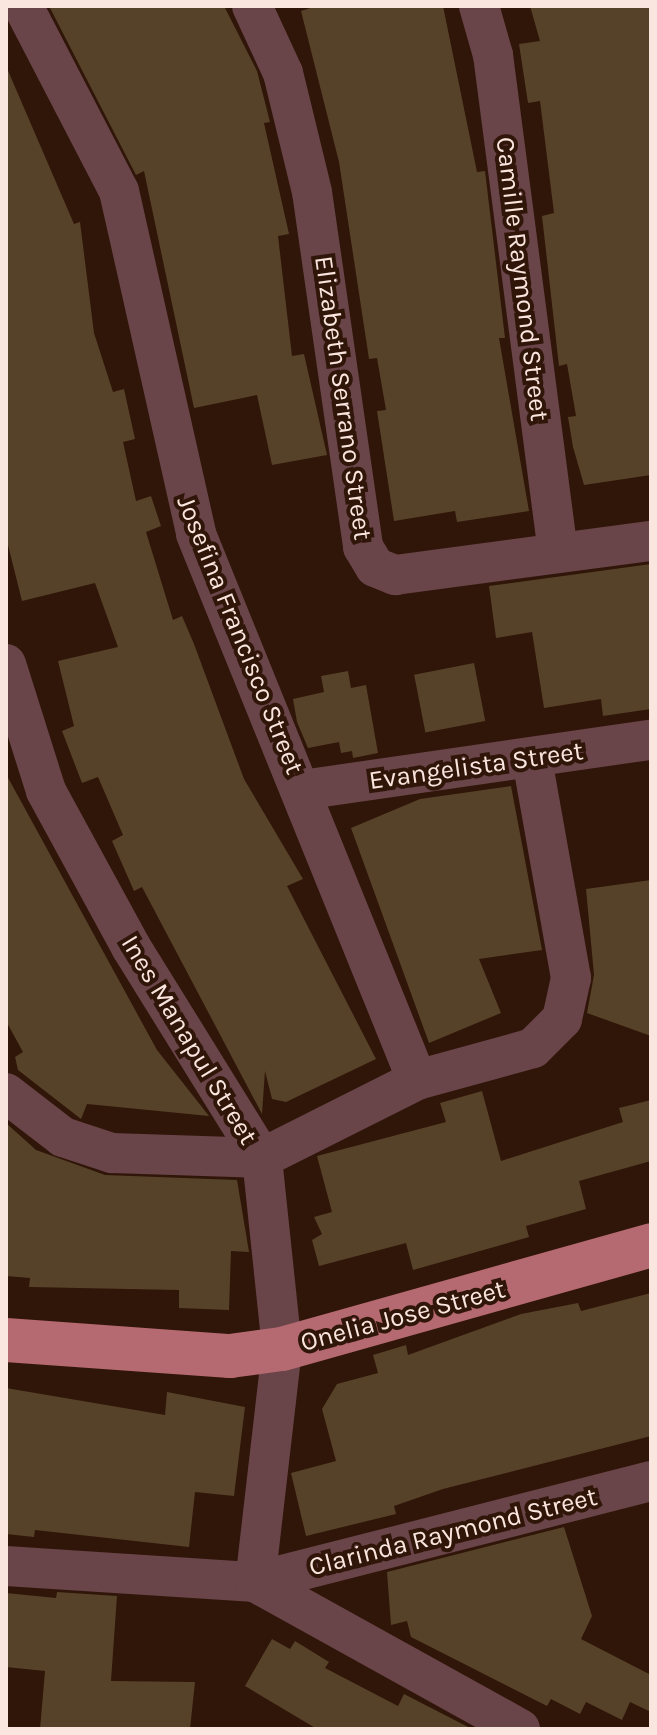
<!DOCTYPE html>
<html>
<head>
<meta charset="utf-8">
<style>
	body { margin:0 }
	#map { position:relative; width:657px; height:1735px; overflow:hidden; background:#301509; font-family:Karla,sans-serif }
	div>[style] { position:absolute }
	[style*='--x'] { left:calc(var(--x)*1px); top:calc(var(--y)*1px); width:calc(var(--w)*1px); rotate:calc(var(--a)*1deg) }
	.building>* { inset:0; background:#564228; transform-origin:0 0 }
	.minor>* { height:40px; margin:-20px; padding:0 20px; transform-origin:20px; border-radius:20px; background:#694448 }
	.major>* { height:44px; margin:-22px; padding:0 22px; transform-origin:22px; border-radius:22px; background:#b56971 }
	span { translate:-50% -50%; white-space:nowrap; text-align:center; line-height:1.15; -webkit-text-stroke:8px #301509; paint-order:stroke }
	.street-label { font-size:26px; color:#fae6de }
	.frame { position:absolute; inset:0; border:8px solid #fae6de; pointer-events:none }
</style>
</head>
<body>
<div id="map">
	<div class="building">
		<div style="clip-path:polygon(49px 6px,224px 6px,257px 71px,270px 122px,264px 123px,289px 234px,278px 236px,292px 356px,304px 354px,327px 455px,272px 465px,257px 395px,194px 408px,144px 171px,136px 175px)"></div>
		<div style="clip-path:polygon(316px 6px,443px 6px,477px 172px,485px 171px,505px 338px,499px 338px,529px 511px,457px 522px,455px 511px,394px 521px,377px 411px,386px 410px,377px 358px,369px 359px,339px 162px,301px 11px)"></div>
		<div style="clip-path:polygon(530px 6px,651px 6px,651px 475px,584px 485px,573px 447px,568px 417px,576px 416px,567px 364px,559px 366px,542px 216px,554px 213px,540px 101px,528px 103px,519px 44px,540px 41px)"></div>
		<div style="clip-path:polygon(6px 66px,74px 224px,80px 222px,94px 333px,113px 392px,124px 389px,135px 439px,123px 442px,136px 501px,151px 496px,161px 526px,146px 532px,173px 620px,182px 616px,194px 644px,244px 779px,303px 879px,287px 886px,376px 1059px,286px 1102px,272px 1099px,265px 1071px,262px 1114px,142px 887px,134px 891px,112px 841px,123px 835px,98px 777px,82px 783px,62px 731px,74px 726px,58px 661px,118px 647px,95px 583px,22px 601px,6px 537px)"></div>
		<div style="clip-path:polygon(651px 564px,651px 709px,603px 716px,601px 699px,544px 708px,532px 632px,496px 638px,489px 586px)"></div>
		<div style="left:474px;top:663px;width:59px;height:61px;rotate:79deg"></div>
		<div style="clip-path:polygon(348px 671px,351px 688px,366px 685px,378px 753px,353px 758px,352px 751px,341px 753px,339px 742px,308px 748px,297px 722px,293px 699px,324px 692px,321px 676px)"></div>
		<div style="clip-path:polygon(6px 774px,157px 1050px,209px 1116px,87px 1104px,81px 1119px,18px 1070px,15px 1057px,23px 1052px,6px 1021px)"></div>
		<div style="clip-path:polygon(511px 786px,542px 950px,479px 959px,501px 1013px,429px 1043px,351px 828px,420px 799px)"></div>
		<div style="clip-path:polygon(651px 880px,651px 1036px,587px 1013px,594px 975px,586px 889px)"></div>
		<div style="clip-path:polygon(482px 1091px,501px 1161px,623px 1122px,619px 1108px,651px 1100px,651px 1161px,579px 1181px,586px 1209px,526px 1226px,529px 1237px,413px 1270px,406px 1243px,319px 1266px,312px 1240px,322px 1234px,314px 1217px,332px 1212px,317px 1156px,446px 1122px,440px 1103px)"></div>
		<div style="clip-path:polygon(6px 1123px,36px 1150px,105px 1175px,237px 1180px,249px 1252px,231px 1251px,229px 1310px,179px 1308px,179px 1290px,29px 1287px,30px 1278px,6px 1276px)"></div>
		<div style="clip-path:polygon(651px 1293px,651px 1436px,443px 1489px,394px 1506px,396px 1514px,306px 1536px,291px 1473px,336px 1461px,322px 1409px,337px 1384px,378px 1373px,373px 1355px,406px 1345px,408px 1355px,521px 1314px,578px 1303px,581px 1311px)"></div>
		<div style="clip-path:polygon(6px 1388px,165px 1415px,167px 1392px,245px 1407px,234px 1496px,195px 1492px,189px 1547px,35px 1530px,34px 1537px,6px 1534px)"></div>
		<div style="clip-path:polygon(564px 1527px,592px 1616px,581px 1639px,651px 1675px,651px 1712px,630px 1702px,622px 1720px,586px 1702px,580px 1714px,551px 1699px,547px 1706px,411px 1637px,407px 1621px,391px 1625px,387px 1572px)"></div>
		<div style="clip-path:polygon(57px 1592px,117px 1596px,111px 1681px,195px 1682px,190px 1729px,40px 1729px,45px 1671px,6px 1667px,6px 1593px,56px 1598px)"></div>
		<div style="clip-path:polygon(272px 1639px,290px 1649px,295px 1641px,329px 1662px,325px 1668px,398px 1706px,404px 1694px,472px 1729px,317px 1729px,245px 1686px)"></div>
	</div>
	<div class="minor">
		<div style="--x:23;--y:6;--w:208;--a:62.6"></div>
		<div style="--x:119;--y:191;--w:352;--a:77.3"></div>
		<div style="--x:196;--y:534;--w:589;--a:67.96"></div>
		<div style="--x:252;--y:6;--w:74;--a:65.2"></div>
		<div style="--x:283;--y:73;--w:122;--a:76.3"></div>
		<div style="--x:312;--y:192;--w:359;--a:81.8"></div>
		<div style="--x:363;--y:547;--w:23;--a:59"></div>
		<div style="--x:375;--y:567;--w:22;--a:22"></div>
		<div style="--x:395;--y:575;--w:258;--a:-7.6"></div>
		<div style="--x:479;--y:6;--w:51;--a:74.1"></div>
		<div style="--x:493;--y:55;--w:502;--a:82.56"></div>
		<div style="--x:6;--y:664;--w:133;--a:72.5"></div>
		<div style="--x:46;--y:791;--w:178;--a:61.4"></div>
		<div style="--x:131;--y:947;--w:248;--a:58.2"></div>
		<div style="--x:262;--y:1158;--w:192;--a:84"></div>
		<div style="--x:282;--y:1349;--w:235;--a:96.6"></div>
		<div style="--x:302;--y:790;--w:353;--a:-8.2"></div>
		<div style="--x:6;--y:1093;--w:72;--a:37.7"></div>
		<div style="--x:63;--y:1137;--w:52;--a:18.1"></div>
		<div style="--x:112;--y:1153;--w:150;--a:1.9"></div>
		<div style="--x:262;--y:1158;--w:174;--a:-26.7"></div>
		<div style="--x:417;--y:1080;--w:120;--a:-15.4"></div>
		<div style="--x:533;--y:1048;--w:41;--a:-45"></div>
		<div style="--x:562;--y:1019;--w:42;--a:-77.6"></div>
		<div style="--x:571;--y:978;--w:222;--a:-100.1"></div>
		<div style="--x:6;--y:1566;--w:250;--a:3.7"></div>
		<div style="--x:255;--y:1582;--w:303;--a:29"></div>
		<div style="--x:255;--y:1582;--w:409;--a:-14.3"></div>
	</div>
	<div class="major">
		<div style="--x:6;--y:1340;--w:225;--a:4.1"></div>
		<div style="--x:230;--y:1356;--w:52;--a:-7.7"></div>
		<div style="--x:282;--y:1349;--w:383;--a:-15.7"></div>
	</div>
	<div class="street-label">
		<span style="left:522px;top:279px;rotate:83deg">Camille Raymond Street</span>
		<span style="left:343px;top:398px;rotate:82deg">Elizabeth Serrano Street</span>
		<span style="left:240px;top:635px;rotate:68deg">Josefina Francisco Street</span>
		<span style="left:476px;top:766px;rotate:-8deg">Evangelista Street</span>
		<span style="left:189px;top:1040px;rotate:59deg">Ines Manapul Street</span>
		<span style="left:403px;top:1316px;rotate:-15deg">Onelia Jose Street</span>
		<span style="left:453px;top:1532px;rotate:-14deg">Clarinda Raymond Street</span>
	</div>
	<div class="frame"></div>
</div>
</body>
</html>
